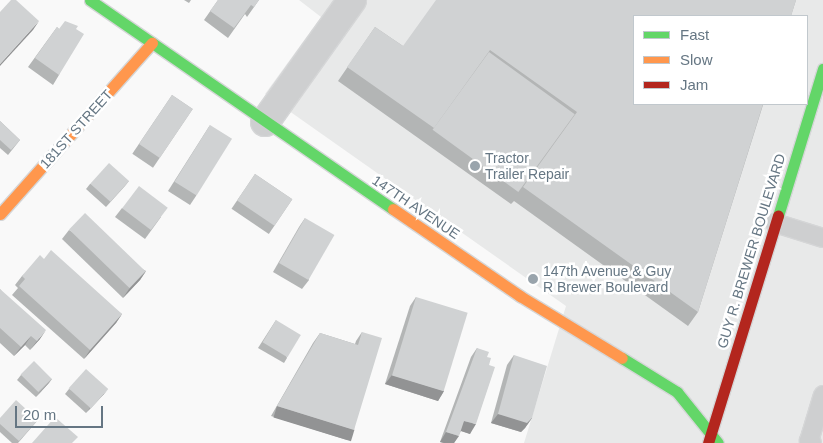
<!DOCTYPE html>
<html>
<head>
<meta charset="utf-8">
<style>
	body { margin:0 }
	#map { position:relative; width:823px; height:443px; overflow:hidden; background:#f9f9f9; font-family:Arial,sans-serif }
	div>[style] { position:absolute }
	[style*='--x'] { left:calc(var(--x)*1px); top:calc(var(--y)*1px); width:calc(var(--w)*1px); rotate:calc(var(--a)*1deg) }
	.built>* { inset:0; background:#e8e9e9 }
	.roads { filter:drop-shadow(1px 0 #d5d6d7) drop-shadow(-1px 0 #d5d6d7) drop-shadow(0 1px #d5d6d7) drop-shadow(0 -1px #d5d6d7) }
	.lane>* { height:18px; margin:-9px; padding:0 9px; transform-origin:9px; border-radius:9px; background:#cecfd0 }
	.street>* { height:28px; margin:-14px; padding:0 14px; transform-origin:14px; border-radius:14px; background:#cecfd0 }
	.fast>* { height:11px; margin:-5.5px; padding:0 5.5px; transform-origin:5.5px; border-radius:5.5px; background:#63d668 }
	.slow>* { height:11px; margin:-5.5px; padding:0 5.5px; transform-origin:5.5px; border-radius:5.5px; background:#ff974d }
	.jam>* { height:11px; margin:-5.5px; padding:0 5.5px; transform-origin:5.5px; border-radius:5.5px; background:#b3261e }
	.wall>* { inset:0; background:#b3b5b5; transform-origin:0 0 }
	.shaded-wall>* { inset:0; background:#929394; transform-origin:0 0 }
	.building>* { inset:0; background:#d0d2d3; transform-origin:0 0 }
	.dots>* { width:14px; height:14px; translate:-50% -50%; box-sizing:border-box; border:2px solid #fff; border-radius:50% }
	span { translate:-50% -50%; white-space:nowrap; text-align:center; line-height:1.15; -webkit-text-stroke:5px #fff; paint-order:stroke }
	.street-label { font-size:14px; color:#657683 }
	.poi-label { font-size:14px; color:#657683 }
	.left { translate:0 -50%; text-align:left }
	.legend { position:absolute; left:633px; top:15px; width:175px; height:90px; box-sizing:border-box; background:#fff; border:1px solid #c1c8cd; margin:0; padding:6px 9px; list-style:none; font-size:15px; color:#657683 }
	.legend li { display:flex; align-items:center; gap:10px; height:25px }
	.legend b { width:25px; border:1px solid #c1c8cd }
	.scale { position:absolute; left:15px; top:406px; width:88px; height:22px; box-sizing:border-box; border:2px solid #657683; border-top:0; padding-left:6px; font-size:15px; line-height:18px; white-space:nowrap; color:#657683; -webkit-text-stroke:4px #fff; paint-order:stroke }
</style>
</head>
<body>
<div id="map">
	<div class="built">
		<div style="clip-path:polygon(evenodd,299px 0,823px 0,823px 443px,524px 443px,566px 306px,265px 94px,321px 17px,299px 0,634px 16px,807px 16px,807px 104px,634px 104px,634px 16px)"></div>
	</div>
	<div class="roads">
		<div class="lane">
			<div style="--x:775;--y:223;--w:50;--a:17.4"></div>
			<div style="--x:812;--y:443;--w:4;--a:-146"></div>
			<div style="--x:809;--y:441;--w:48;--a:-73.1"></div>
		</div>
		<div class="street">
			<div style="--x:265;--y:122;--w:150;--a:-54.5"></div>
		</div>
		<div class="fast">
			<div style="--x:90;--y:0;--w:368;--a:34.6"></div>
			<div style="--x:778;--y:216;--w:154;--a:-73"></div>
			<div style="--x:622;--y:358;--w:65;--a:31.7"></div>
			<div style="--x:677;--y:392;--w:65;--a:51.2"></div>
		</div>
		<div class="slow">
			<div style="--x:393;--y:209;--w:154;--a:34.4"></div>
			<div style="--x:520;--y:296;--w:119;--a:31.3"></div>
			<div style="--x:0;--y:214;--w:229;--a:-48.4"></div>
		</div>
		<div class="jam">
			<div style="--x:708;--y:443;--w:238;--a:-72.9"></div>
		</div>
	</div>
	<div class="wall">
		<div style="clip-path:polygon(184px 0,191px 0,189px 3px)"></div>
		<div style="clip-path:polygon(218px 0,259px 0,247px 17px,245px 14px,228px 38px,204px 20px)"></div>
		<div style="clip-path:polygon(796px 0,698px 312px,688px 326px,514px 201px,511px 204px,338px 81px,375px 27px,403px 46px)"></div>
		<div style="clip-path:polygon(57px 27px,59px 29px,76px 29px,59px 75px,53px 85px,28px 67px)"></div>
		<div style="left:172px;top:95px;width:25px;height:71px;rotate:34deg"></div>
		<div style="clip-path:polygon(0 121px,20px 140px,8px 155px,0 148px)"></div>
		<div style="clip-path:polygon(210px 125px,196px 196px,190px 205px,168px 191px)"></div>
		<div style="left:255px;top:174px;width:45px;height:42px;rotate:34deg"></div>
		<div style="clip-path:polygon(129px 181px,125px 186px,106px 207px,86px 189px,90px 184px)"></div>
		<div style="clip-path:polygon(122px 208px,161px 217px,145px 239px,115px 217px)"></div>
		<div style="clip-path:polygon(305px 218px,309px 280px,302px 289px,273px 272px,299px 227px)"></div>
		<div style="clip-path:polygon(69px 230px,146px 271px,140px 280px,123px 298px,62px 239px)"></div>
		<div style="clip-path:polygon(44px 259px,122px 314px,116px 323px,84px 359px,12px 295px,18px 288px,15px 285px,22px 276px)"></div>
		<div style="clip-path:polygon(0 289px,40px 339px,30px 350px,25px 345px,14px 356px,0 343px)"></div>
		<div style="clip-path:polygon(416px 297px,444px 391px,438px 401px,385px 384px,410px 306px)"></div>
		<div style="clip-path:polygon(276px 320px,287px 358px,284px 363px,258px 348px)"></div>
		<div style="clip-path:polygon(362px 332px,354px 430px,347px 440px,271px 416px,313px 343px,320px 333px,355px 344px,356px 341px)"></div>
		<div style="clip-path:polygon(477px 348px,487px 357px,470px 434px,461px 431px,454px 443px,444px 443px,440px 442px,471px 357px)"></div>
		<div style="clip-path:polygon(514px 355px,532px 418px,525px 428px,521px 432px,491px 423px,507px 365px)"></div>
		<div style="clip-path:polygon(21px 375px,52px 379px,48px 384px,36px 397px,17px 380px)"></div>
		<div style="clip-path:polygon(69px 389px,104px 394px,86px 413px,65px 394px)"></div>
		<div style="clip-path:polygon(0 418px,38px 420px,18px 443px,12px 443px,0 432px)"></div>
	</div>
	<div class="shaded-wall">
		<div style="clip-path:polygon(39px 21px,33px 30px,0 66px,0 64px)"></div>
		<div style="clip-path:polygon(146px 271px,140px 280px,123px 298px,129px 289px)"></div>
		<div style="clip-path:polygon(122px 314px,116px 323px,84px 359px,90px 350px)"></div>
		<div style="clip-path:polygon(46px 330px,40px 339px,30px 350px,37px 341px)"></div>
		<div style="clip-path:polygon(31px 336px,25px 345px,14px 356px,21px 347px)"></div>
		<div style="clip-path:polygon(392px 375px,444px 391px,438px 401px,385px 384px)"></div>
		<div style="clip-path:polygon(52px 379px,48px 384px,36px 397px,40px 392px)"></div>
		<div style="clip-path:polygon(108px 389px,104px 394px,86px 413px,90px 408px)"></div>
		<div style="left:277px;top:406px;width:81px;height:12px;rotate:17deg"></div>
		<div style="clip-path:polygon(498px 414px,532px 418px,525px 428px,521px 432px,491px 423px)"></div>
		<div style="clip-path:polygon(464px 421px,476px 424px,470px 434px,458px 430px)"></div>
		<div style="clip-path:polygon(446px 432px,459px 436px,454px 443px,444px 443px,440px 442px)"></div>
	</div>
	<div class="building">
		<div style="clip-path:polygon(11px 0,16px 0,39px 21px,0 64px,0 12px)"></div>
		<div style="clip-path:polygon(218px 0,259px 0,254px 7px,251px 5px,234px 28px,210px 11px)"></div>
		<div style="clip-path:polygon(436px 0,796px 0,791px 16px,634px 16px,634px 104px,763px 104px,698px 312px,523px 187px,577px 112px,490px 50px,434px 128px,347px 67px,375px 27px,403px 46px)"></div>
		<div style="clip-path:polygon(65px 21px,78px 26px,76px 29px,84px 34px,59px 75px,35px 58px,57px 27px,59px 29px)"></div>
		<div style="left:489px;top:52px;width:106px;height:96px;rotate:36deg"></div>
		<div style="left:172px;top:95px;width:25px;height:59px;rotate:34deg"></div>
		<div style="clip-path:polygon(0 121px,20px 140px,11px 150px,0 140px)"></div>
		<div style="left:210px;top:125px;width:26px;height:67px;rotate:32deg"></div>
		<div style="left:109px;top:163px;width:27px;height:28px;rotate:42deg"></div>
		<div style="left:255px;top:174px;width:45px;height:32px;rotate:34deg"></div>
		<div style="left:139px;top:186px;width:36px;height:28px;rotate:37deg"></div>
		<div style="left:85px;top:213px;width:84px;height:23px;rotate:44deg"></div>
		<div style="left:305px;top:218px;width:34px;height:52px;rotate:30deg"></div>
		<div style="clip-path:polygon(51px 250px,122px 314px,90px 350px,19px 286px,25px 279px,22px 276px,40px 255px,44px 259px)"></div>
		<div style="clip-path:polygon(0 289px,46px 330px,37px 341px,31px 336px,21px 347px,0 328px)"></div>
		<div style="left:416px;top:297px;width:54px;height:82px;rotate:17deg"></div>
		<div style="left:276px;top:320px;width:29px;height:26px;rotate:31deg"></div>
		<div style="clip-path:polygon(362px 332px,382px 338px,354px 430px,277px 406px,320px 333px,358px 345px)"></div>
		<div style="clip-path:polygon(477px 348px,489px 352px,487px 357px,491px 358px,489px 365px,495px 367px,476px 424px,464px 421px,459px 436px,446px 432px)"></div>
		<div style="clip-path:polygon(514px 355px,547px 366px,532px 418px,527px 423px,498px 414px)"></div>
		<div style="left:34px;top:361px;width:25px;height:19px;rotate:45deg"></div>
		<div style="left:86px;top:369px;width:30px;height:26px;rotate:42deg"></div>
		<div style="clip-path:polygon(16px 400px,38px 420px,19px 441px,0 424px,0 418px)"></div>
		<div style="clip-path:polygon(55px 417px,78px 437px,72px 443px,32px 443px)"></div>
	</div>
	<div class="dots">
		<div style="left:475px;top:166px;background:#99a4ac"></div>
		<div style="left:533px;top:279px;background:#99a4ac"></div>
	</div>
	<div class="street-label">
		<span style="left:76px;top:129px;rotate:-48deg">181ST STREET</span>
		<span style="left:416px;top:207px;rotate:34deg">147TH AVENUE</span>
		<span style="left:751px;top:251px;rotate:-73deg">GUY R. BREWER BOULEVARD</span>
	</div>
	<div class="poi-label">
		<span class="left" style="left:485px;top:166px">Tractor<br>Trailer Repair</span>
		<span class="left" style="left:543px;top:279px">147th Avenue &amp; Guy<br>R Brewer Boulevard</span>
	</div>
	<ul class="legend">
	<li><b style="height:6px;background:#63d668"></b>Fast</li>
	<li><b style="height:6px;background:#ff974d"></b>Slow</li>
	<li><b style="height:6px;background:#b3261e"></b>Jam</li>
	</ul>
	<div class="scale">20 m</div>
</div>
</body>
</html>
